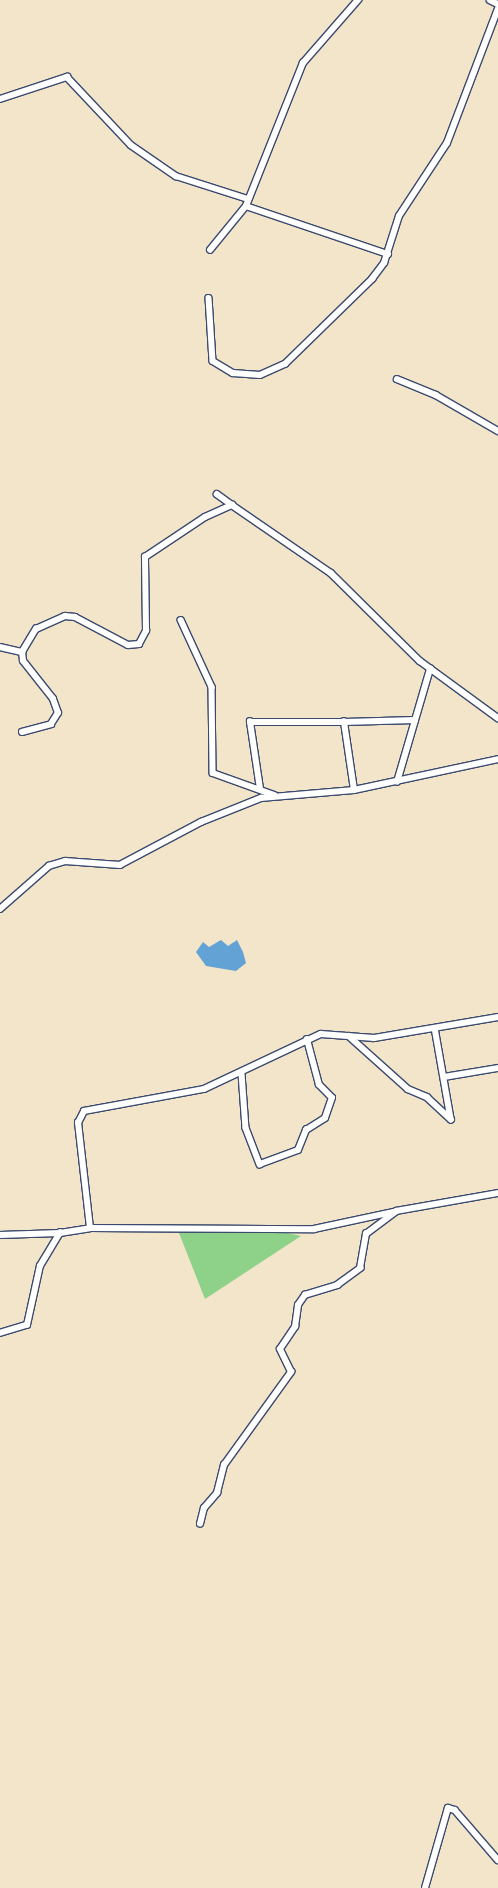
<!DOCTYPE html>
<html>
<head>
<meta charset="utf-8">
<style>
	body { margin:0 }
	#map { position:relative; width:498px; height:1888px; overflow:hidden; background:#f2e5c9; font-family:"Gochi Hand",sans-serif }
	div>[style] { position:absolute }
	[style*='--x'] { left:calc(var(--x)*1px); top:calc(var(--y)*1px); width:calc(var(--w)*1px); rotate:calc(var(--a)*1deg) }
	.green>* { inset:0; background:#8ed189 }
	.water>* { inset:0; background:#62a2d5 }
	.roads { filter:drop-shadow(1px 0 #3b4a6e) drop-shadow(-1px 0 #3b4a6e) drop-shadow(0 1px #3b4a6e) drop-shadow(0 -1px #3b4a6e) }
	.street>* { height:5.5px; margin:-2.75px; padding:0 2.75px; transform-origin:2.75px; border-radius:2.75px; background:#fff }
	span { translate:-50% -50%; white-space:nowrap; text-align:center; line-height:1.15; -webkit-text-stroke:4px #fbf7ec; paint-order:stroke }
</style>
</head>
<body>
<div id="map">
	<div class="green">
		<div style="clip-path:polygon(197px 1230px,278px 1231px,301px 1236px,205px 1299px,179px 1233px)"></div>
	</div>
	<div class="water">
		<div style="clip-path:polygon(221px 940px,228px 946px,237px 940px,243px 952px,246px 963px,236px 971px,206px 966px,196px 952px,203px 942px,209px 947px)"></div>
	</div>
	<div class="roads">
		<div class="street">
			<div style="--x:490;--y:0;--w:9;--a:27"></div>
			<div style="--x:0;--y:99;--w:71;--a:-18.2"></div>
			<div style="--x:67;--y:77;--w:93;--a:46.7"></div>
			<div style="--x:131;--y:145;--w:55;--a:34.6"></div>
			<div style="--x:176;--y:176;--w:76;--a:17.7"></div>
			<div style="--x:246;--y:206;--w:154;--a:-68.3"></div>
			<div style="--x:303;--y:63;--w:84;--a:-48.9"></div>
			<div style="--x:210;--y:250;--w:57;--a:-50.7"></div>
			<div style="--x:246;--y:206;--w:150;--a:18.7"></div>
			<div style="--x:209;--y:298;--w:63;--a:86.4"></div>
			<div style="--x:213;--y:361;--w:23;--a:31"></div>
			<div style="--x:233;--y:373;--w:27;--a:4"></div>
			<div style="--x:260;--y:375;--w:27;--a:-24"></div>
			<div style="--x:285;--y:364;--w:122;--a:-44.3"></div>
			<div style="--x:372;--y:279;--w:20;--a:-53"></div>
			<div style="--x:384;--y:263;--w:49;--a:-72.3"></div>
			<div style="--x:399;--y:216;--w:87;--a:-56.7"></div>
			<div style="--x:447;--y:143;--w:143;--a:-69.2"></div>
			<div style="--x:397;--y:379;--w:42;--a:22.3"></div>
			<div style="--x:436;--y:395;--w:72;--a:30.1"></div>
			<div style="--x:217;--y:494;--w:19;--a:36"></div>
			<div style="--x:181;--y:620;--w:74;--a:65.2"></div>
			<div style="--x:212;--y:687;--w:86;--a:89.3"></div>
			<div style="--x:213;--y:773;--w:65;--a:19.8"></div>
			<div style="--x:0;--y:647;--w:23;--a:13"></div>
			<div style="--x:22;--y:732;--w:30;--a:-15"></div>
			<div style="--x:51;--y:724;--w:13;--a:-58"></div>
			<div style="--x:58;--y:713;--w:15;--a:-110"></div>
			<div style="--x:53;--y:699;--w:48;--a:-128.3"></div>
			<div style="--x:23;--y:661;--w:9;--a:-96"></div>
			<div style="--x:22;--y:652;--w:27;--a:-59"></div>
			<div style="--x:36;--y:629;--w:32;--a:-24"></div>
			<div style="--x:65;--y:616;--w:10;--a:6"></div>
			<div style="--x:75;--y:617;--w:60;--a:27.8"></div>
			<div style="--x:128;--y:645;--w:11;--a:-5"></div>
			<div style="--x:139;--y:644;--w:15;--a:-62"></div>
			<div style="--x:146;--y:631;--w:74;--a:-90.8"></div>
			<div style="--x:145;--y:557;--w:72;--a:-33.7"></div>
			<div style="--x:205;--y:517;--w:30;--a:-24"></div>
			<div style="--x:232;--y:505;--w:120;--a:34.5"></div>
			<div style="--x:331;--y:573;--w:125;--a:44.7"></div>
			<div style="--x:420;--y:661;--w:97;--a:36.2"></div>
			<div style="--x:397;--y:782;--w:118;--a:-73.7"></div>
			<div style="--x:260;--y:789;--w:68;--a:-98.5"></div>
			<div style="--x:250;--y:722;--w:94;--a:0"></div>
			<div style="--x:354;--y:790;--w:69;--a:-98.4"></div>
			<div style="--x:344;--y:722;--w:71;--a:-1.6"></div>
			<div style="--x:0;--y:909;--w:65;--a:-41.3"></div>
			<div style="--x:49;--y:866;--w:17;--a:-17"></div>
			<div style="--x:65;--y:861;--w:55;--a:4.2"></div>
			<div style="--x:120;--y:865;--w:92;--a:-28"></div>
			<div style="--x:201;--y:822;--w:65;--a:-21.8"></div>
			<div style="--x:261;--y:798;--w:93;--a:-4.9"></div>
			<div style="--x:354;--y:790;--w:147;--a:-12.1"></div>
			<div style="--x:435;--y:1028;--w:92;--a:80"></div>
			<div style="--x:349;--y:1036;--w:79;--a:41.9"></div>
			<div style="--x:408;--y:1089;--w:21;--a:23"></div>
			<div style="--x:427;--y:1097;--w:33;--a:43"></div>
			<div style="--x:242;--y:1074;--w:54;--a:85.8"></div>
			<div style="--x:246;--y:1128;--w:39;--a:69"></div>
			<div style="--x:260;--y:1164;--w:40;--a:-20.2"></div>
			<div style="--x:298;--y:1150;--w:22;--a:-68"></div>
			<div style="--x:306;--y:1130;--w:22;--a:-32"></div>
			<div style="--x:325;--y:1118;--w:21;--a:-71"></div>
			<div style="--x:332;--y:1098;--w:18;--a:-135"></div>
			<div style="--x:319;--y:1085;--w:47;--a:-104.9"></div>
			<div style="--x:444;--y:1077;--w:55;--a:-9.5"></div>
			<div style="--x:90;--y:1228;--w:106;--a:-96.5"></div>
			<div style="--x:78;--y:1123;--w:13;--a:-63"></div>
			<div style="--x:84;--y:1111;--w:122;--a:-10.4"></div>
			<div style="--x:204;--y:1089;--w:129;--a:-25.2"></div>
			<div style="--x:321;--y:1034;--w:53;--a:4.3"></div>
			<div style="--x:374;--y:1038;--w:126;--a:-9.6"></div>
			<div style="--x:0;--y:1235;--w:60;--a:-1.9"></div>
			<div style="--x:0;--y:1333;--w:28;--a:-17"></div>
			<div style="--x:27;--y:1325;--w:60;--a:-77.6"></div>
			<div style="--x:40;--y:1266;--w:39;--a:-59"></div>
			<div style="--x:60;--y:1233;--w:30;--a:-9"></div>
			<div style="--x:90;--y:1228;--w:224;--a:0.3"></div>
			<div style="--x:314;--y:1229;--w:81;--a:-12.1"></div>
			<div style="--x:200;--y:1524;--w:16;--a:-76"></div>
			<div style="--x:204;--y:1508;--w:20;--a:-49"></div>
			<div style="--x:217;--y:1493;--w:29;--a:-76"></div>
			<div style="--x:224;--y:1465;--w:115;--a:-54.2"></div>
			<div style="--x:291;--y:1372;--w:25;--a:-116"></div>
			<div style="--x:280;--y:1349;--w:27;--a:-56"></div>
			<div style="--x:295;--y:1327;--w:22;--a:-82"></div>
			<div style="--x:298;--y:1305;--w:12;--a:-55"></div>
			<div style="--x:305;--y:1295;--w:34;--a:-17"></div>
			<div style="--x:337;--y:1285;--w:29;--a:-36"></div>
			<div style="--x:360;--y:1268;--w:35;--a:-80"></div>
			<div style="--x:366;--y:1234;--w:38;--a:-37"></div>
			<div style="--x:396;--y:1211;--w:104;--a:-10"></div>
			<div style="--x:425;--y:1888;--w:83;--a:-74"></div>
			<div style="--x:448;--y:1808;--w:7;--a:16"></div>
			<div style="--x:455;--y:1810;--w:66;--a:49.3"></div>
		</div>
	</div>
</div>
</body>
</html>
